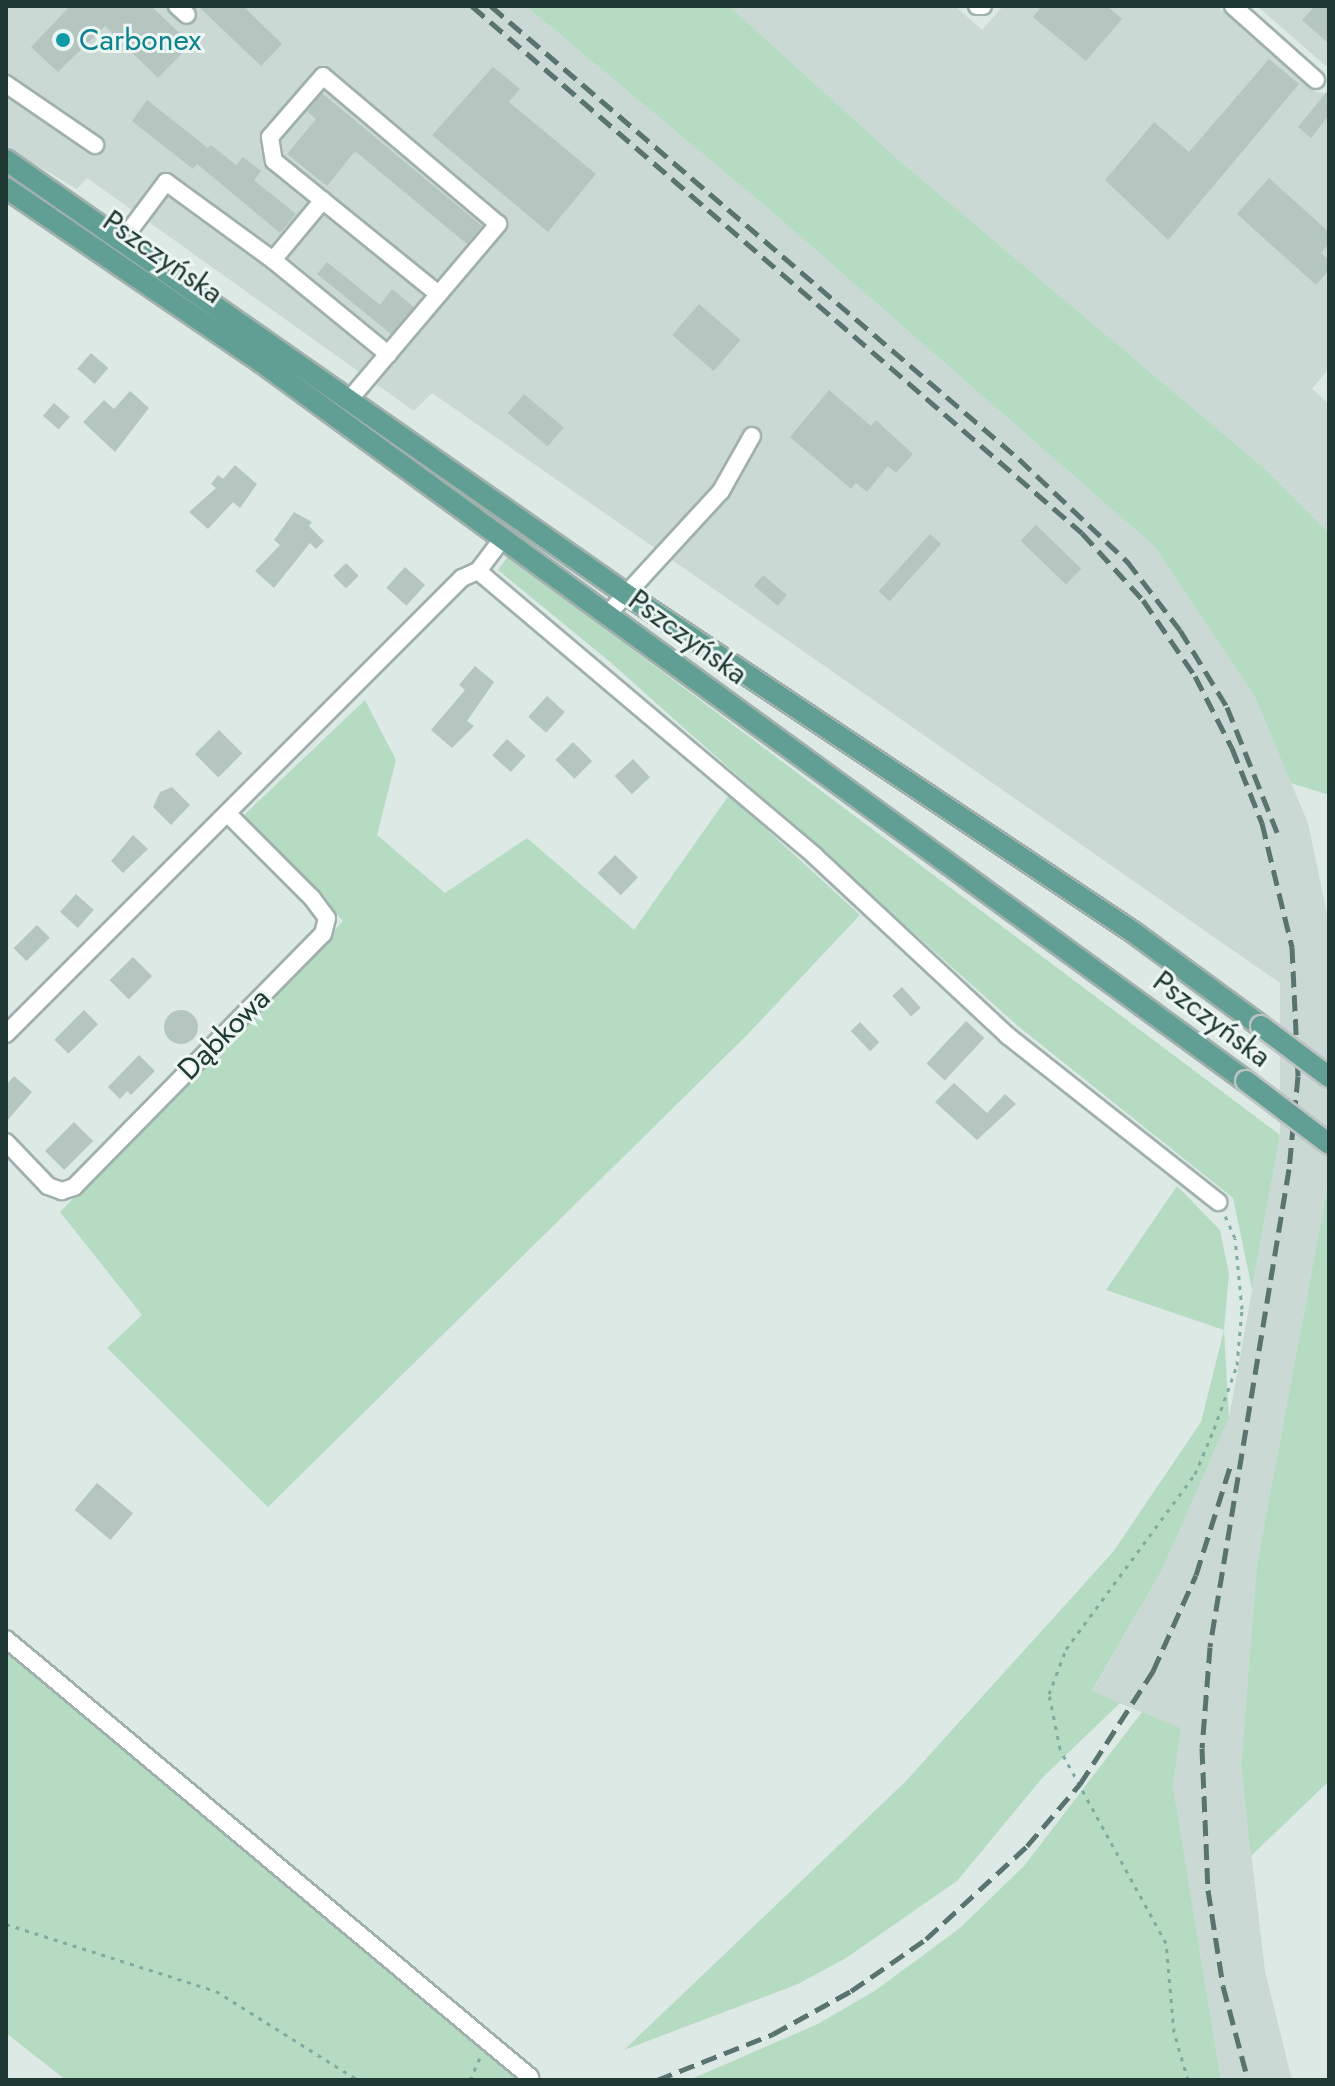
<!DOCTYPE html>
<html>
<head>
<meta charset="utf-8">
<style>
	body { margin:0 }
	#map { position:relative; width:1335px; height:2086px; overflow:hidden; background:#dde9e5; font-family:Jost,sans-serif }
	div>[style] { position:absolute }
	[style*='--x'] { left:calc(var(--x)*1px); top:calc(var(--y)*1px); width:calc(var(--w)*1px); rotate:calc(var(--a)*1deg) }
	.built>* { inset:0; background:#cbd9d4 }
	.green>* { inset:0; background:#b5dbc2 }
	.building>* { inset:0; background:#b5c6c1; transform-origin:0 0 }
	.round { border-radius:50% }
	.path>* { height:3px; margin-top:-1.5px; transform-origin:0; background:repeating-linear-gradient(90deg,#7dada1 0 4px,transparent 0 10px) }
	.roads { filter:drop-shadow(2px 0 #a0b0ac) drop-shadow(-2px 0 #a0b0ac) drop-shadow(0 2px #a0b0ac) drop-shadow(0 -2px #a0b0ac) }
	.minor>* { height:16px; margin:-8px; padding:0 8px; transform-origin:8px; border-radius:8px; background:#fff }
	.major>* { height:20px; margin:-10px; padding:0 10px; transform-origin:10px; border-radius:10px; background:#619f94 }
	.rail>* { height:5px; margin-top:-2.5px; transform-origin:0; background:repeating-linear-gradient(90deg,#59746f 0 16px,transparent 0 24px) }
	.bridges { filter:drop-shadow(2px 0 #bcc3c2) drop-shadow(-2px 0 #bcc3c2) drop-shadow(0 2px #bcc3c2) drop-shadow(0 -2px #bcc3c2) }
	.major-bridge>* { height:20px; margin:-10px; padding:0 10px; transform-origin:10px; border-radius:10px; background:#619f94 }
	.dots>* { width:22px; height:22px; translate:-50% -50%; box-sizing:border-box; border:4px solid #edf6f2; border-radius:50% }
	span { translate:-50% -50%; white-space:nowrap; text-align:center; line-height:1.15; -webkit-text-stroke:6px #edf6f2; paint-order:stroke }
	.culture-label { font-size:30px; color:#0d838f }
	.left { translate:0 -50%; text-align:left }
	.street-label { font-size:30px; color:#1f3833 }
	.frame { position:absolute; inset:0; border:8px solid #1f3833; pointer-events:none }
</style>
</head>
<body>
<div id="map">
	<div class="built">
		<div style="clip-path:polygon(6px 6px,526px 6px,770px 210px,1155px 547px,1254px 695px,1308px 823px,1329px 923px,1329px 1179px,1257px 1564px,1241px 1765px,1265px 1971px,1292px 2080px,1221px 2080px,1173px 1786px,1181px 1728px,1092px 1692px,1162px 1570px,1229px 1418px,1280px 1135px,1280px 983px,432px 393px,414px 411px,87px 178px,77px 189px,6px 147px)"></div>
		<div style="clip-path:polygon(729px 6px,955px 6px,982px 30px,1003px 6px,1217px 6px,1316px 92px,1329px 94px,1329px 368px,1312px 389px,1329px 404px,1329px 533px,1265px 469px,901px 162px)"></div>
		<div style="clip-path:polygon(1257px 6px,1329px 6px,1329px 69px,1328px 68px)"></div>
	</div>
	<div class="green">
		<div style="clip-path:polygon(526px 6px,729px 6px,901px 162px,1265px 469px,1329px 533px,1329px 795px,1291px 783px,1254px 695px,1155px 547px,770px 210px)"></div>
		<div style="clip-path:polygon(508px 556px,1280px 1135px,1252px 1289px,1233px 1198px,1018px 1026px,609px 661px,498px 570px)"></div>
		<div style="clip-path:polygon(365px 700px,396px 760px,377px 835px,445px 893px,527px 838px,634px 930px,729px 795px,860px 915px,748px 1034px,268px 1507px,107px 1348px,142px 1315px,60px 1212px,343px 921px,243px 816px)"></div>
		<div style="clip-path:polygon(1329px 1179px,1329px 1781px,1251px 1856px,1241px 1765px,1257px 1564px)"></div>
		<div style="clip-path:polygon(1177px 1186px,1220px 1230px,1229px 1274px,1224px 1330px,1229px 1418px,1162px 1570px,1092px 1691px,1120px 1703px,1043px 1777px,957px 1881px,846px 1958px,798px 1984px,624px 2050px,905px 1782px,1113px 1552px,1201px 1422px,1224px 1330px,1106px 1290px)"></div>
		<div style="clip-path:polygon(6px 1651px,522px 2080px,66px 2080px,6px 2033px)"></div>
		<div style="clip-path:polygon(1142px 1712px,1181px 1728px,1173px 1786px,1221px 2080px,689px 2080px,818px 2024px,876px 1990px,960px 1928px,1024px 1866px)"></div>
	</div>
	<div class="building">
		<div style="clip-path:polygon(70px 6px,151px 6px,191px 44px,158px 78px,105px 26px,58px 72px,31px 47px)"></div>
		<div style="clip-path:polygon(198px 6px,243px 6px,282px 44px,261px 66px)"></div>
		<div style="clip-path:polygon(1042px 6px,1107px 6px,1122px 19px,1086px 61px,1033px 17px)"></div>
		<div style="clip-path:polygon(1315px 6px,1329px 6px,1329px 44px,1302px 20px)"></div>
		<div style="clip-path:polygon(1269px 59px,1299px 84px,1168px 240px,1105px 180px,1154px 122px,1189px 152px)"></div>
		<div style="clip-path:polygon(493px 67px,520px 89px,509px 102px,596px 174px,548px 232px,432px 135px)"></div>
		<div style="clip-path:polygon(1329px 89px,1329px 115px,1311px 138px,1298px 127px)"></div>
		<div style="clip-path:polygon(322px 93px,482px 226px,467px 244px,355px 151px,327px 186px,287px 154px,316px 119px,307px 111px)"></div>
		<div style="clip-path:polygon(147px 100px,208px 148px,211px 145px,236px 165px,243px 157px,261px 171px,254px 180px,296px 214px,280px 233px,197px 164px,193px 169px,132px 121px)"></div>
		<div style="clip-path:polygon(1269px 178px,1329px 232px,1329px 244px,1321px 253px,1329px 260px,1329px 270px,1316px 285px,1237px 214px)"></div>
		<div style="clip-path:polygon(327px 262px,380px 305px,392px 289px,414px 307px,391px 334px,317px 274px)"></div>
		<div style="left:699px;top:304px;width:55px;height:41px;rotate:41deg"></div>
		<div style="left:91px;top:353px;width:23px;height:21px;rotate:41deg"></div>
		<div style="clip-path:polygon(829px 390px,871px 426px,876px 420px,913px 454px,896px 473px,888px 466px,867px 492px,856px 483px,851px 489px,790px 437px)"></div>
		<div style="clip-path:polygon(130px 391px,149px 408px,115px 452px,83px 422px,104px 400px,114px 409px)"></div>
		<div style="left:524px;top:394px;width:52px;height:25px;rotate:40deg"></div>
		<div style="left:54px;top:403px;width:21px;height:17px;rotate:41deg"></div>
		<div style="clip-path:polygon(235px 465px,257px 484px,240px 508px,233px 502px,208px 529px,189px 512px,216px 488px,211px 484px,218px 475px,223px 479px)"></div>
		<div style="clip-path:polygon(294px 512px,312px 522px,309px 526px,324px 541px,316px 549px,310px 543px,274px 588px,255px 571px,280px 545px,274px 540px)"></div>
		<div style="left:1036px;top:525px;width:63px;height:22px;rotate:44deg"></div>
		<div style="left:930px;top:534px;width:15px;height:77px;rotate:42deg"></div>
		<div style="left:346px;top:563px;width:18px;height:18px;rotate:45deg"></div>
		<div style="left:405px;top:567px;width:27px;height:28px;rotate:42deg"></div>
		<div style="left:763px;top:575px;width:31px;height:14px;rotate:40deg"></div>
		<div style="clip-path:polygon(475px 666px,494px 682px,467px 721px,474px 726px,452px 748px,431px 730px,465px 690px,459px 685px)"></div>
		<div style="left:547px;top:696px;width:24px;height:28px;rotate:42deg"></div>
		<div style="left:219px;top:730px;width:33px;height:34px;rotate:45deg"></div>
		<div style="left:507px;top:739px;width:25px;height:22px;rotate:42deg"></div>
		<div style="left:573px;top:742px;width:27px;height:25px;rotate:45deg"></div>
		<div style="left:633px;top:759px;width:25px;height:25px;rotate:47deg"></div>
		<div style="clip-path:polygon(172px 787px,190px 805px,171px 825px,153px 807px,160px 792px)"></div>
		<div style="clip-path:polygon(133px 835px,148px 849px,123px 873px,111px 861px)"></div>
		<div style="left:615px;top:855px;width:32px;height:25px;rotate:44deg"></div>
		<div style="left:76px;top:894px;width:24px;height:24px;rotate:42deg"></div>
		<div style="left:37px;top:925px;width:18px;height:33px;rotate:45deg"></div>
		<div style="left:133px;top:957px;width:27px;height:33px;rotate:45deg"></div>
		<div style="left:902px;top:987px;width:28px;height:13px;rotate:48deg"></div>
		<div class="round" style="left:164px;top:1010px;width:34px;height:34px"></div>
		<div style="left:84px;top:1010px;width:20px;height:42px;rotate:45deg"></div>
		<div style="left:966px;top:1021px;width:25px;height:58px;rotate:43deg"></div>
		<div style="left:860px;top:1022px;width:28px;height:13px;rotate:46deg"></div>
		<div style="clip-path:polygon(139px 1055px,155px 1071px,131px 1095px,127px 1091px,120px 1099px,108px 1087px)"></div>
		<div style="clip-path:polygon(14px 1076px,32px 1092px,6px 1122px,6px 1085px)"></div>
		<div style="clip-path:polygon(954px 1083px,987px 1113px,1005px 1094px,1016px 1104px,977px 1140px,935px 1102px)"></div>
		<div style="left:74px;top:1122px;width:27px;height:41px;rotate:45deg"></div>
		<div style="left:97px;top:1483px;width:47px;height:35px;rotate:40deg"></div>
	</div>
	<div class="path">
		<div style="--x:6;--y:1924;--w:220;--a:17.7"></div>
		<div style="--x:216;--y:1991;--w:168;--a:32.1"></div>
		<div style="--x:470;--y:2080;--w:24;--a:-66"></div>
		<div style="--x:1188;--y:2080;--w:50;--a:-106.3"></div>
		<div style="--x:1174;--y:2032;--w:89;--a:-95.1"></div>
		<div style="--x:1166;--y:1943;--w:221;--a:-118.7"></div>
		<div style="--x:1060;--y:1749;--w:56;--a:-101.3"></div>
		<div style="--x:1049;--y:1694;--w:48;--a:-69.3"></div>
		<div style="--x:1066;--y:1649;--w:217;--a:-53.6"></div>
		<div style="--x:1195;--y:1474;--w:49;--a:-67.1"></div>
		<div style="--x:1214;--y:1429;--w:68;--a:-70.2"></div>
		<div style="--x:1237;--y:1365;--w:56;--a:-84.9"></div>
		<div style="--x:1242;--y:1309;--w:71;--a:-95.6"></div>
		<div style="--x:1235;--y:1238;--w:24;--a:-114"></div>
	</div>
	<div class="roads">
		<div class="minor">
			<div style="--x:177;--y:6;--w:13;--a:42"></div>
			<div style="--x:977;--y:6;--w:6;--a:0"></div>
			<div style="--x:1233;--y:6;--w:111;--a:41.7"></div>
			<div style="--x:6;--y:84;--w:108;--a:34.4"></div>
			<div style="--x:124;--y:238;--w:70;--a:-53.1"></div>
			<div style="--x:166;--y:182;--w:132;--a:36.1"></div>
			<div style="--x:273;--y:260;--w:78;--a:-50.2"></div>
			<div style="--x:273;--y:260;--w:149;--a:39.3"></div>
			<div style="--x:349;--y:400;--w:231;--a:-49.7"></div>
			<div style="--x:498;--y:224;--w:229;--a:-139.8"></div>
			<div style="--x:323;--y:76;--w:81;--a:131"></div>
			<div style="--x:270;--y:137;--w:24;--a:81"></div>
			<div style="--x:274;--y:161;--w:211;--a:39"></div>
			<div style="--x:478;--y:571;--w:441;--a:40.2"></div>
			<div style="--x:815;--y:856;--w:264;--a:43"></div>
			<div style="--x:1008;--y:1036;--w:268;--a:38.3"></div>
			<div style="--x:607;--y:615;--w:168;--a:-47.4"></div>
			<div style="--x:721;--y:491;--w:63;--a:-60.6"></div>
			<div style="--x:6;--y:1034;--w:645;--a:-45"></div>
			<div style="--x:462;--y:578;--w:17;--a:-24"></div>
			<div style="--x:478;--y:571;--w:40;--a:-53"></div>
			<div style="--x:6;--y:1142;--w:61;--a:46.3"></div>
			<div style="--x:48;--y:1186;--w:15;--a:20"></div>
			<div style="--x:62;--y:1191;--w:13;--a:-18"></div>
			<div style="--x:74;--y:1187;--w:355;--a:-45.5"></div>
			<div style="--x:323;--y:934;--w:16;--a:-76"></div>
			<div style="--x:327;--y:918;--w:25;--a:-127"></div>
			<div style="--x:312;--y:898;--w:120;--a:-135"></div>
			<div style="--x:6;--y:1639;--w:683;--a:39.89"></div>
		</div>
		<div class="major">
			<div style="--x:6;--y:160;--w:757;--a:34.99"></div>
			<div style="--x:626;--y:594;--w:609;--a:33.69"></div>
			<div style="--x:1133;--y:932;--w:159;--a:36.3"></div>
			<div style="--x:6;--y:188;--w:309;--a:34.3"></div>
			<div style="--x:261;--y:362;--w:1220;--a:36.13"></div>
		</div>
	</div>
	<div class="rail">
		<div style="--x:472;--y:6;--w:806;--a:40.82"></div>
		<div style="--x:1082;--y:533;--w:91;--a:47.7"></div>
		<div style="--x:1143;--y:600;--w:92;--a:55.6"></div>
		<div style="--x:1195;--y:676;--w:81;--a:62.8"></div>
		<div style="--x:1232;--y:748;--w:81;--a:68.2"></div>
		<div style="--x:1262;--y:823;--w:128;--a:76.4"></div>
		<div style="--x:1292;--y:947;--w:129;--a:87.3"></div>
		<div style="--x:1298;--y:1076;--w:93;--a:95.5"></div>
		<div style="--x:1289;--y:1169;--w:484;--a:99.4"></div>
		<div style="--x:1210;--y:1647;--w:101;--a:94.5"></div>
		<div style="--x:1202;--y:1748;--w:142;--a:87.6"></div>
		<div style="--x:1208;--y:1890;--w:97;--a:81.1"></div>
		<div style="--x:1223;--y:1986;--w:97;--a:75.1"></div>
		<div style="--x:491;--y:6;--w:696;--a:40.63"></div>
		<div style="--x:1019;--y:459;--w:149;--a:43.4"></div>
		<div style="--x:1127;--y:561;--w:87;--a:52.5"></div>
		<div style="--x:1180;--y:630;--w:90;--a:58.6"></div>
		<div style="--x:1227;--y:707;--w:135;--a:68.2"></div>
		<div style="--x:657;--y:2080;--w:125;--a:-21.6"></div>
		<div style="--x:773;--y:2034;--w:89;--a:-28.9"></div>
		<div style="--x:851;--y:1991;--w:91;--a:-34.7"></div>
		<div style="--x:926;--y:1939;--w:137;--a:-42.6"></div>
		<div style="--x:1027;--y:1846;--w:82;--a:-49.5"></div>
		<div style="--x:1080;--y:1784;--w:135;--a:-57.1"></div>
		<div style="--x:1153;--y:1671;--w:105;--a:-65.9"></div>
		<div style="--x:1196;--y:1575;--w:116;--a:-72.5"></div>
	</div>
	<div class="bridges">
		<div class="major-bridge">
			<div style="--x:1261;--y:1026;--w:85;--a:36.9"></div>
			<div style="--x:1246;--y:1081;--w:104;--a:37.2"></div>
		</div>
	</div>
	<div class="dots">
		<div style="left:63px;top:40px;background:#0f9aa8"></div>
	</div>
	<div class="culture-label">
		<span class="left" style="left:79px;top:40px">Carbonex</span>
	</div>
	<div class="street-label">
		<span style="left:163px;top:257px;rotate:35deg">Pszczyńska</span>
		<span style="left:688px;top:637px;rotate:36deg">Pszczyńska</span>
		<span style="left:1212px;top:1019px;rotate:37deg">Pszczyńska</span>
		<span style="left:224px;top:1034px;rotate:-45deg">Dąbkowa</span>
	</div>
	<div class="frame"></div>
</div>
</body>
</html>
